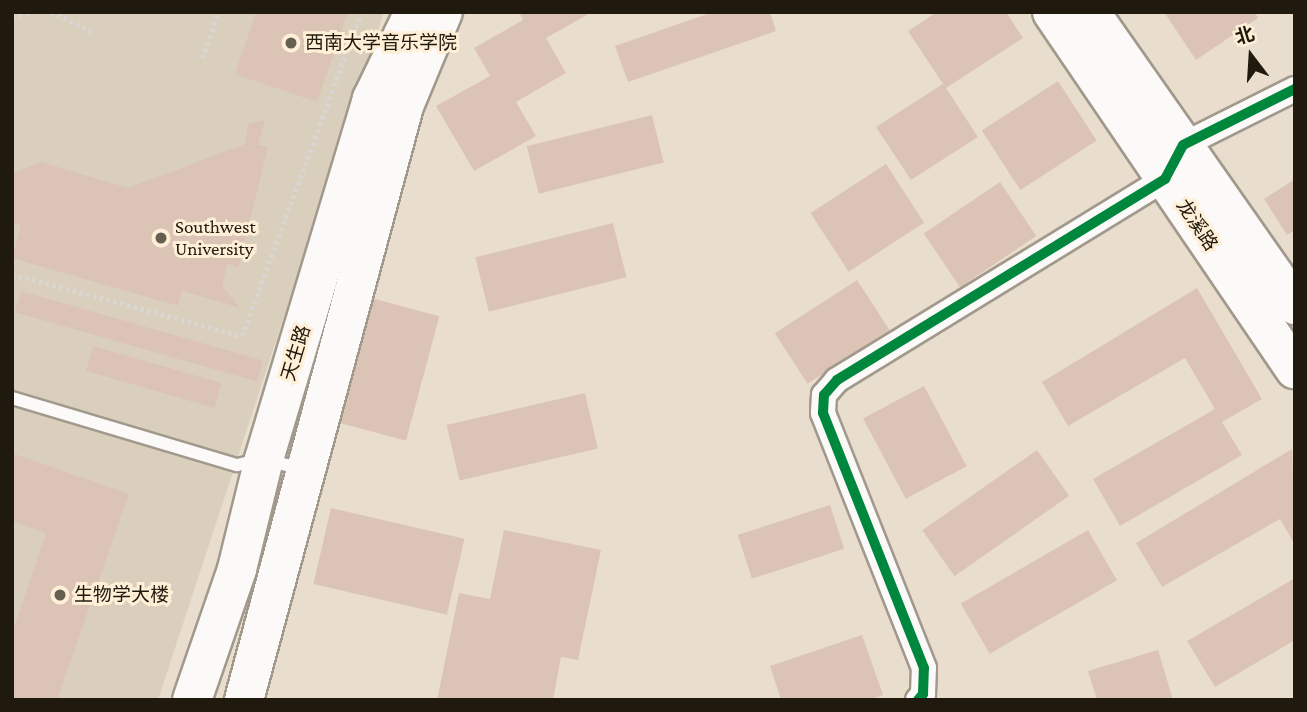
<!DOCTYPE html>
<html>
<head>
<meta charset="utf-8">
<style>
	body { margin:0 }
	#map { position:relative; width:1307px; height:712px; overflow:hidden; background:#e9dece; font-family:"Crimson Pro","Noto Sans SC",serif }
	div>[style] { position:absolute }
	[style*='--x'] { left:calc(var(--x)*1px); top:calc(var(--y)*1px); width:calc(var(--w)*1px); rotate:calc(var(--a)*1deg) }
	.education>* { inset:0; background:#dacfbd }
	.building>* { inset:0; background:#dbc4b6; transform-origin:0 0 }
	.path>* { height:4.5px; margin-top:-2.25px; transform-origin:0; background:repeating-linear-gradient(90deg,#d9d6d1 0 3.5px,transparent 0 7px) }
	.roads { filter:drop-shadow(2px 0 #a2998d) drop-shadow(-2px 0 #a2998d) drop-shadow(0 2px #a2998d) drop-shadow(0 -2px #a2998d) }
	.service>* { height:12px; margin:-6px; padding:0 6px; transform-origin:6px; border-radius:6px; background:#fcfaf8 }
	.minor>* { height:24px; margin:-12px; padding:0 12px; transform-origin:12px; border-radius:12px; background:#fcfaf8 }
	.trunk>* { height:38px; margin:-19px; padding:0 19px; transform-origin:19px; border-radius:19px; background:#fcfaf8 }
	.cycleway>* { height:10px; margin:-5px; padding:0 5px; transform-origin:5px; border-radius:5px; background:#00873e }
	.dots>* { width:19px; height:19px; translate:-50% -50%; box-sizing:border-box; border:4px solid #feefd6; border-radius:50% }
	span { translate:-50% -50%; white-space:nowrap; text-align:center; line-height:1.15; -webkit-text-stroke:6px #feefd6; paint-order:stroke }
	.poi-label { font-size:19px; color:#20190e }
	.left { translate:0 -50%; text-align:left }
	.street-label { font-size:19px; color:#20190e }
	.frame { position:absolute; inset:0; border:14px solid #20190e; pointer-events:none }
	.north { position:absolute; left:1216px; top:21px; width:70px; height:70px; -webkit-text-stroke:5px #feefd6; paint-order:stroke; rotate:343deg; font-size:19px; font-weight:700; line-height:28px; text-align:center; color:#20190e }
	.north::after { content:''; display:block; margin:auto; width:24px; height:32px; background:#20190e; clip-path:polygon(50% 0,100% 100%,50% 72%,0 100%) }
</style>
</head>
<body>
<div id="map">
	<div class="education">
		<div style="clip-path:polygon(12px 12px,384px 12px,158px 700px,12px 700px)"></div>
	</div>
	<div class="building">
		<div style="clip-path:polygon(256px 12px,348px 12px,317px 102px,235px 74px)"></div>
		<div style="clip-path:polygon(519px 12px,592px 12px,546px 38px,566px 73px,516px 102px,536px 136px,474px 171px,436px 106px,490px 76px,474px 48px,523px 20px)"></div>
		<div style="clip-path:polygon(713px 12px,770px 12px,776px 31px,628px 82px,615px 46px)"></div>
		<div style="clip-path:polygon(937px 12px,1006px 12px,1023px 38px,946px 88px,978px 137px,911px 180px,876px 127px,943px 84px,908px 31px)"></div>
		<div style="clip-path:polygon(1164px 12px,1255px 12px,1258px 18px,1196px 60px)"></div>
		<div style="left:1058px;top:81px;width:71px;height:91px;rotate:57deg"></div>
		<div style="left:652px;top:115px;width:49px;height:129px;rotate:76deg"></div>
		<div style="clip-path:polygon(265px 120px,258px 145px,268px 147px,238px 268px,228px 263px,222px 286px,240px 308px,182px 291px,178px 306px,12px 258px,21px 225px,12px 222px,12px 173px,41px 162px,128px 188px,245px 144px,248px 124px)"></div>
		<div style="left:886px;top:164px;width:70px;height:90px;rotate:57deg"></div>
		<div style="clip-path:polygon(1295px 179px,1295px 230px,1287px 235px,1264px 199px)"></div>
		<div style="left:1000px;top:182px;width:65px;height:92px;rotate:56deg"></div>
		<div style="left:613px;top:223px;width:56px;height:142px;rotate:76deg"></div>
		<div style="left:857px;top:280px;width:60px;height:98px;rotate:57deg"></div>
		<div style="clip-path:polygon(1197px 288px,1262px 399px,1222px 422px,1242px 455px,1120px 526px,1093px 479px,1215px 409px,1185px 358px,1068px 426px,1042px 382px)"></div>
		<div style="left:21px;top:291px;width:252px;height:22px;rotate:16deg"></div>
		<div style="left:364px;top:296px;width:78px;height:129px;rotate:15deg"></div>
		<div style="left:93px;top:346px;width:134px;height:26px;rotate:16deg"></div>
		<div style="left:924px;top:386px;width:91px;height:69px;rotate:62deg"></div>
		<div style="left:585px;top:393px;width:57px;height:142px;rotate:77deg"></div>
		<div style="clip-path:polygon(1292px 449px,1295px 545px,1280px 519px,1162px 587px,1136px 543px)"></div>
		<div style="left:1037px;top:450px;width:56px;height:140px;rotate:55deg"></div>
		<div style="clip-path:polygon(12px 453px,129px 494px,57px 700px,12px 700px,12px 634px,46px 533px,12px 521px)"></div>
		<div style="left:830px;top:505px;width:46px;height:97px;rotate:72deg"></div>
		<div style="left:331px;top:508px;width:137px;height:78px;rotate:13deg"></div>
		<div style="clip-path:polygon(504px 530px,601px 550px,578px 660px,561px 657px,553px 700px,437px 700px,459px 593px,490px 599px)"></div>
		<div style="left:1088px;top:530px;width:58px;height:147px;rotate:60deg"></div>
		<div style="clip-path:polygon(1295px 578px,1295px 640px,1215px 687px,1187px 641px)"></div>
		<div style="clip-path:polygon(862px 635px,883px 695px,869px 700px,781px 700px,770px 666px)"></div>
		<div style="clip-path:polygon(1158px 650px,1173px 700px,1097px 700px,1088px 671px)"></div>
	</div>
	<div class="path">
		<div style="--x:51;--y:12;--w:47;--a:25.5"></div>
		<div style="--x:12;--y:17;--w:18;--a:-16"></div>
		<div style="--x:202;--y:58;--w:49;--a:-69.7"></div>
		<div style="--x:12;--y:274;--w:238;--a:15.1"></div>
		<div style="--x:242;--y:336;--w:345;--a:-69.8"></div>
	</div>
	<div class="roads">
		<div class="service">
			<div style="--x:12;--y:398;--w:235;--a:16.6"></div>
			<div style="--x:237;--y:465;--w:28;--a:-13"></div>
			<div style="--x:264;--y:459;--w:38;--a:15"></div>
		</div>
		<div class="minor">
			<div style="--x:918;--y:700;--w:8;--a:-50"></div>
			<div style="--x:923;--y:694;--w:26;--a:-88"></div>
			<div style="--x:924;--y:668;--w:274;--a:-111.6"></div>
			<div style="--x:823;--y:413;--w:18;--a:-87"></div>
			<div style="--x:824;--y:395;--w:20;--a:-49"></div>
			<div style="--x:837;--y:380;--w:385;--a:-31.5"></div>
			<div style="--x:1165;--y:179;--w:38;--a:-62"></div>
			<div style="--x:1183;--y:145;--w:125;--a:-26.6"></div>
		</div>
		<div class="trunk">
			<div style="--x:1052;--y:12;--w:432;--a:55.8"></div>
			<div style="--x:1090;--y:12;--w:358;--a:55"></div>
			<div style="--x:192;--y:700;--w:139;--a:-71"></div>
			<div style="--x:237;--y:569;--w:113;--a:-76.2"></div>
			<div style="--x:264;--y:459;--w:376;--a:-73.3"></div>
			<div style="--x:372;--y:99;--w:97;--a:-64.2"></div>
			<div style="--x:244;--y:700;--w:615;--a:-74.92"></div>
			<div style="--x:404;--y:106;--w:102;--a:-67.5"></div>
		</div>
	</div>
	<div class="cycleway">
		<div style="--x:918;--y:700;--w:8;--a:-50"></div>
		<div style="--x:923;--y:694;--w:26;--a:-88"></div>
		<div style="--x:924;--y:668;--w:274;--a:-111.6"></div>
		<div style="--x:823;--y:413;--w:18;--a:-87"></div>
		<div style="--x:824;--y:395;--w:20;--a:-49"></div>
		<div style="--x:837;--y:380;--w:385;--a:-31.5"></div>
		<div style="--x:1165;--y:179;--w:38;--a:-62"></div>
		<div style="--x:1183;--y:145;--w:125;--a:-26.6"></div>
	</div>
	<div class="dots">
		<div style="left:291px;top:43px;background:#665e51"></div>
		<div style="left:161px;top:238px;background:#665e51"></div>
		<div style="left:60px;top:595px;background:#665e51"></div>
	</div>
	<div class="poi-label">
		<span class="left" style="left:305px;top:43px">西南大学音乐学院</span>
		<span class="left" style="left:175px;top:238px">Southwest<br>University</span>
		<span class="left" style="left:74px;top:595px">生物学大楼</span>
	</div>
	<div class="street-label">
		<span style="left:1197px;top:225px;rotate:56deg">龙溪路</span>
		<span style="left:296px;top:353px;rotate:-73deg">天生路</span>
	</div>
	<div class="frame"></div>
	<div class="north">北</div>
</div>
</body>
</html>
